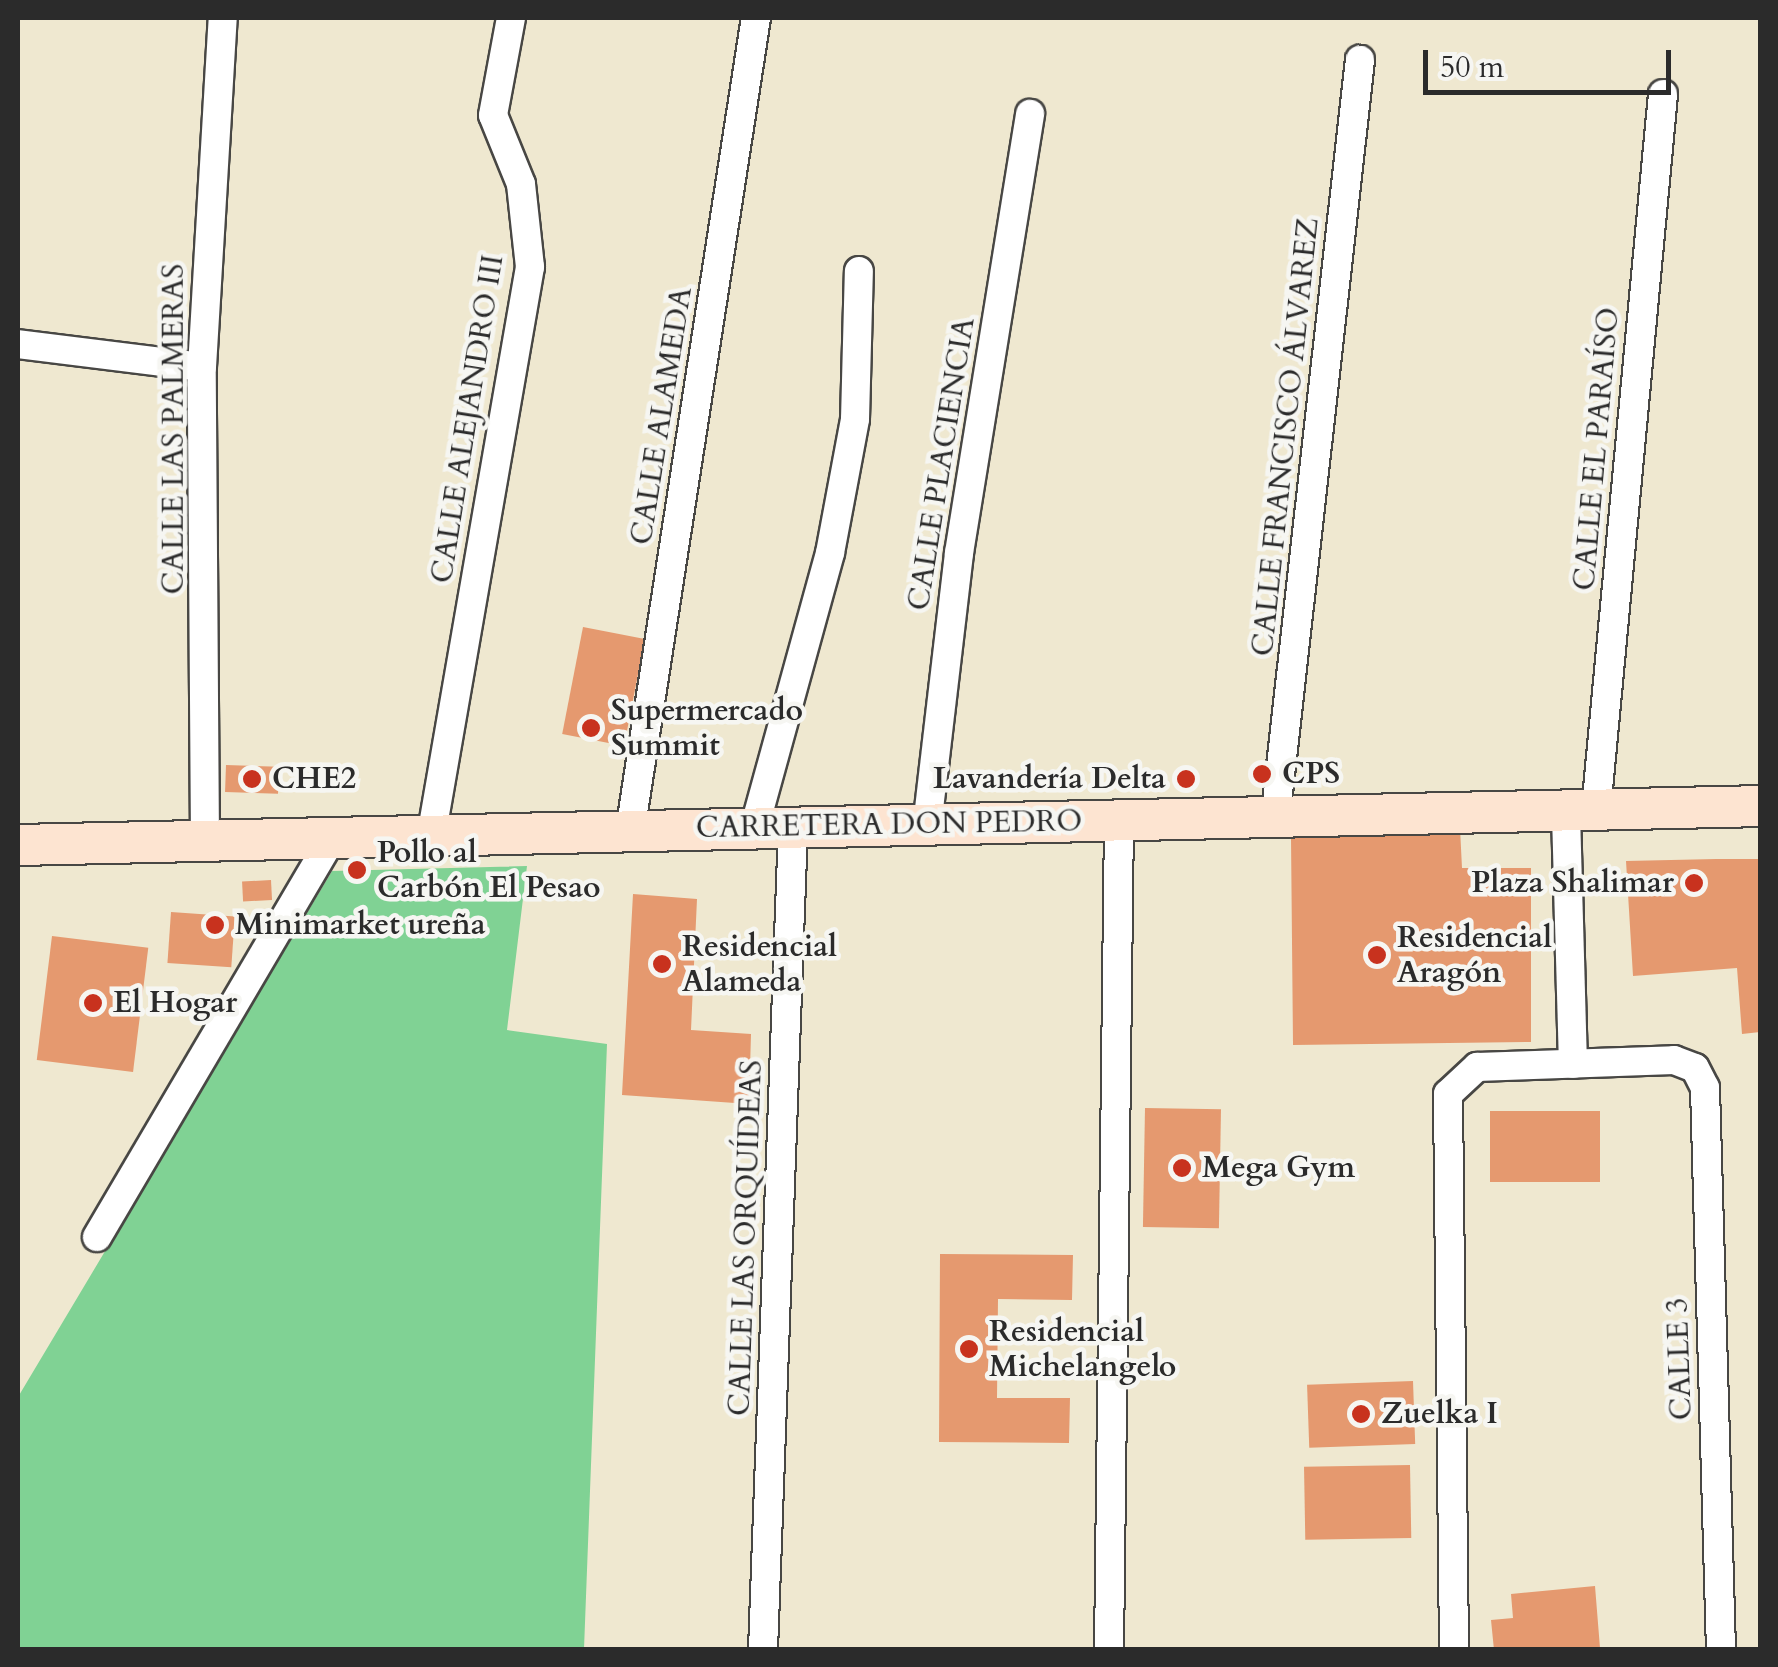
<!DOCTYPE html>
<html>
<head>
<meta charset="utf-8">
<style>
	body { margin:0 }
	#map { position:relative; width:1778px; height:1667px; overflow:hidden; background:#efe8d0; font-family:Cardo,serif }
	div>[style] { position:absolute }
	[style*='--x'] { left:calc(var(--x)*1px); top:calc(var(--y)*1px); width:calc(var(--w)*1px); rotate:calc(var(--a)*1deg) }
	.green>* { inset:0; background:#80d294 }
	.building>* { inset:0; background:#e5996f; transform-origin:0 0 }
	.roads { filter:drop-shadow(2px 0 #484744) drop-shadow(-2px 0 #484744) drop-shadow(0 2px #484744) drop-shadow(0 -2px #484744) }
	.street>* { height:28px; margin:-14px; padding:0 14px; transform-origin:14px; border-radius:14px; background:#fff }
	.secondary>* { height:40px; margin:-20px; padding:0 20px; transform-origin:20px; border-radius:20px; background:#fde4d1 }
	.dots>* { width:28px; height:28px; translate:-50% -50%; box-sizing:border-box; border:5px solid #f6f6f2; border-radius:50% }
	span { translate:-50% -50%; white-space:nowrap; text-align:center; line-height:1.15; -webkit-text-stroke:9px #f6f6f2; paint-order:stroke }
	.street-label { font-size:30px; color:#2b2b2b }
	.poi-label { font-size:30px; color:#2b2b2b; font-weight:700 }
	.left { translate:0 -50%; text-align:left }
	.right { translate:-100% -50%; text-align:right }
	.frame { position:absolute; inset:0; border:20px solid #2b2b2b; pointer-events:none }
	.scale { position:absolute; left:1423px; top:50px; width:248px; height:45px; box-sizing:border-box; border:5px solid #2b2b2b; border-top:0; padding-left:12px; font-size:30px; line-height:35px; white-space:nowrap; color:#2b2b2b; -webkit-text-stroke:8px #f6f6f2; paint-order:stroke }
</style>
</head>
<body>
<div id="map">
	<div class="green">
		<div style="clip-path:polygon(527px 866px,507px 1030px,607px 1044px,584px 1649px,18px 1649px,18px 1397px,332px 871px)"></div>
	</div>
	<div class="building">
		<div style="left:583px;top:627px;width:63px;height:109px;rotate:11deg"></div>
		<div style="left:226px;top:765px;width:53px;height:27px;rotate:2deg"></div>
		<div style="clip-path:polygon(1460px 828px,1462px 868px,1531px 868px,1531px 1042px,1293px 1045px,1291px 838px)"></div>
		<div style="clip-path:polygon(1716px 859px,1760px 859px,1760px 1032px,1742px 1034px,1737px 968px,1633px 976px,1626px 861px)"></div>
		<div style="left:271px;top:880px;width:20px;height:29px;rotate:87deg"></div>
		<div style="clip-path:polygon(633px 894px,697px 899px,691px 1030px,751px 1034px,749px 1104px,622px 1095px)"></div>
		<div style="left:171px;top:912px;width:64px;height:51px;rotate:4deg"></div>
		<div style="left:52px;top:936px;width:97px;height:125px;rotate:7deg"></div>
		<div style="left:1145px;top:1108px;width:76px;height:119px;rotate:1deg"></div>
		<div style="left:1600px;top:1111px;width:71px;height:110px;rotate:90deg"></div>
		<div style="clip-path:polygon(940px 1254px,1073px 1255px,1072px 1300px,998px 1299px,997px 1398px,1070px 1398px,1069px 1443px,939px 1442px)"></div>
		<div style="left:1413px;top:1381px;width:63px;height:106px;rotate:88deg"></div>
		<div style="left:1410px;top:1465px;width:73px;height:106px;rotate:89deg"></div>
		<div style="clip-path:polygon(1595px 1586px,1600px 1648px,1494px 1650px,1491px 1620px,1513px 1618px,1511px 1594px)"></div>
	</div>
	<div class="roads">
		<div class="street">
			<div style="--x:18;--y:344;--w:185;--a:7.1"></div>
			<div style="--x:1596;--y:810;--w:719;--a:-84.65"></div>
			<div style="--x:1566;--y:814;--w:250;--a:88.4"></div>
			<div style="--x:1275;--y:820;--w:765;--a:-83.62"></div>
			<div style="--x:631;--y:825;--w:817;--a:-81.2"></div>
			<div style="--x:927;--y:826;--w:275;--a:-83.3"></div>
			<div style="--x:959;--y:553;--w:445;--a:-80.8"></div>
			<div style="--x:754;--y:829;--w:286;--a:-74.6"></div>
			<div style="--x:830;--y:553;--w:136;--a:-79.4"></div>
			<div style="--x:855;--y:419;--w:148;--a:-88.5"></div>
			<div style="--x:431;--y:837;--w:579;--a:-80.15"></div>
			<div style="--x:530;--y:267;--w:83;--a:-96.2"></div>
			<div style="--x:521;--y:184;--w:74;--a:-112.1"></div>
			<div style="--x:493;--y:115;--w:99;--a:-79.5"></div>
			<div style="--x:205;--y:841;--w:474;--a:-90.4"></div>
			<div style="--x:202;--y:367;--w:350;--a:-86.6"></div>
			<div style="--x:97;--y:1237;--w:461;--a:-59.5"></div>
			<div style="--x:763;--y:1650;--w:823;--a:-87.91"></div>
			<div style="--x:1109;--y:1650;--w:828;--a:-89.31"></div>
			<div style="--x:1454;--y:1650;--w:556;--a:-90.62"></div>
			<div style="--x:1448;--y:1094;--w:40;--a:-43"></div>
			<div style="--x:1477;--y:1067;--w:197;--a:-2"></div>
			<div style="--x:1674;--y:1060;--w:22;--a:21"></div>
			<div style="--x:1695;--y:1068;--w:22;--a:63"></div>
			<div style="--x:1705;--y:1088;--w:562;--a:88.37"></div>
		</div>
		<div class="secondary">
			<div style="--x:18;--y:845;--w:1742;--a:-1.28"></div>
		</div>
	</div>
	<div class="dots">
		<div style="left:591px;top:728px;background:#c8321e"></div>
		<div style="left:1262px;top:774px;background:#c8321e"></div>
		<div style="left:252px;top:779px;background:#c8321e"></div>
		<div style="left:1186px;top:779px;background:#c8321e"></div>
		<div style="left:357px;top:870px;background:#c8321e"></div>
		<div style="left:1694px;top:883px;background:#c8321e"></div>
		<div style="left:215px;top:925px;background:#c8321e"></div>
		<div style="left:1377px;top:955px;background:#c8321e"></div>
		<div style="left:662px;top:964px;background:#c8321e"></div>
		<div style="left:93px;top:1003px;background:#c8321e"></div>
		<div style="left:1182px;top:1168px;background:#c8321e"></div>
		<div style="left:969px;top:1349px;background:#c8321e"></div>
		<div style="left:1361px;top:1414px;background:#c8321e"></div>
	</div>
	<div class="street-label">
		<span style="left:662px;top:416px;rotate:-81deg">CALLE ALAMEDA</span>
		<span style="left:468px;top:419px;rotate:-81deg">CALLE ALEJANDRO III</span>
		<span style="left:174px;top:429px;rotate:-90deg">CALLE LAS PALMERAS</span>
		<span style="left:1286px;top:437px;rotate:-84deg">CALLE FRANCISCO ÁLVAREZ</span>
		<span style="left:1597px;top:449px;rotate:-85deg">CALLE EL PARAÍSO</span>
		<span style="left:942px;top:464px;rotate:-81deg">CALLE PLACIENCIA</span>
		<span style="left:889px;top:825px;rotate:-1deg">CARRETERA DON PEDRO</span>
		<span style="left:746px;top:1238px;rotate:-88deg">CALLE LAS ORQUÍDEAS</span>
		<span style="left:1680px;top:1359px;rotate:-92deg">CALLE 3</span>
	</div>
	<div class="poi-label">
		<span class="left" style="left:611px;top:728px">Supermercado<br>Summit</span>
		<span class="left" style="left:1282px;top:774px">CPS</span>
		<span class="left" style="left:272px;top:779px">CHE2</span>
		<span class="right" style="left:1166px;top:779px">Lavandería Delta</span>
		<span class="left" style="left:377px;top:870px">Pollo al<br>Carbón El Pesao</span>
		<span class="right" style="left:1674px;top:883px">Plaza Shalimar</span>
		<span class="left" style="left:235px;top:925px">Minimarket ureña</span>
		<span class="left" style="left:1397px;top:955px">Residencial<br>Aragón</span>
		<span class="left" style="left:682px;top:964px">Residencial<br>Alameda</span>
		<span class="left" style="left:113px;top:1003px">El Hogar</span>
		<span class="left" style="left:1202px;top:1168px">Mega Gym</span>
		<span class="left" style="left:989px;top:1349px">Residencial<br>Michelangelo</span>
		<span class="left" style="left:1381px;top:1414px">Zuelka I</span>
	</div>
	<div class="frame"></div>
	<div class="scale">50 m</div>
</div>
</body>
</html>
